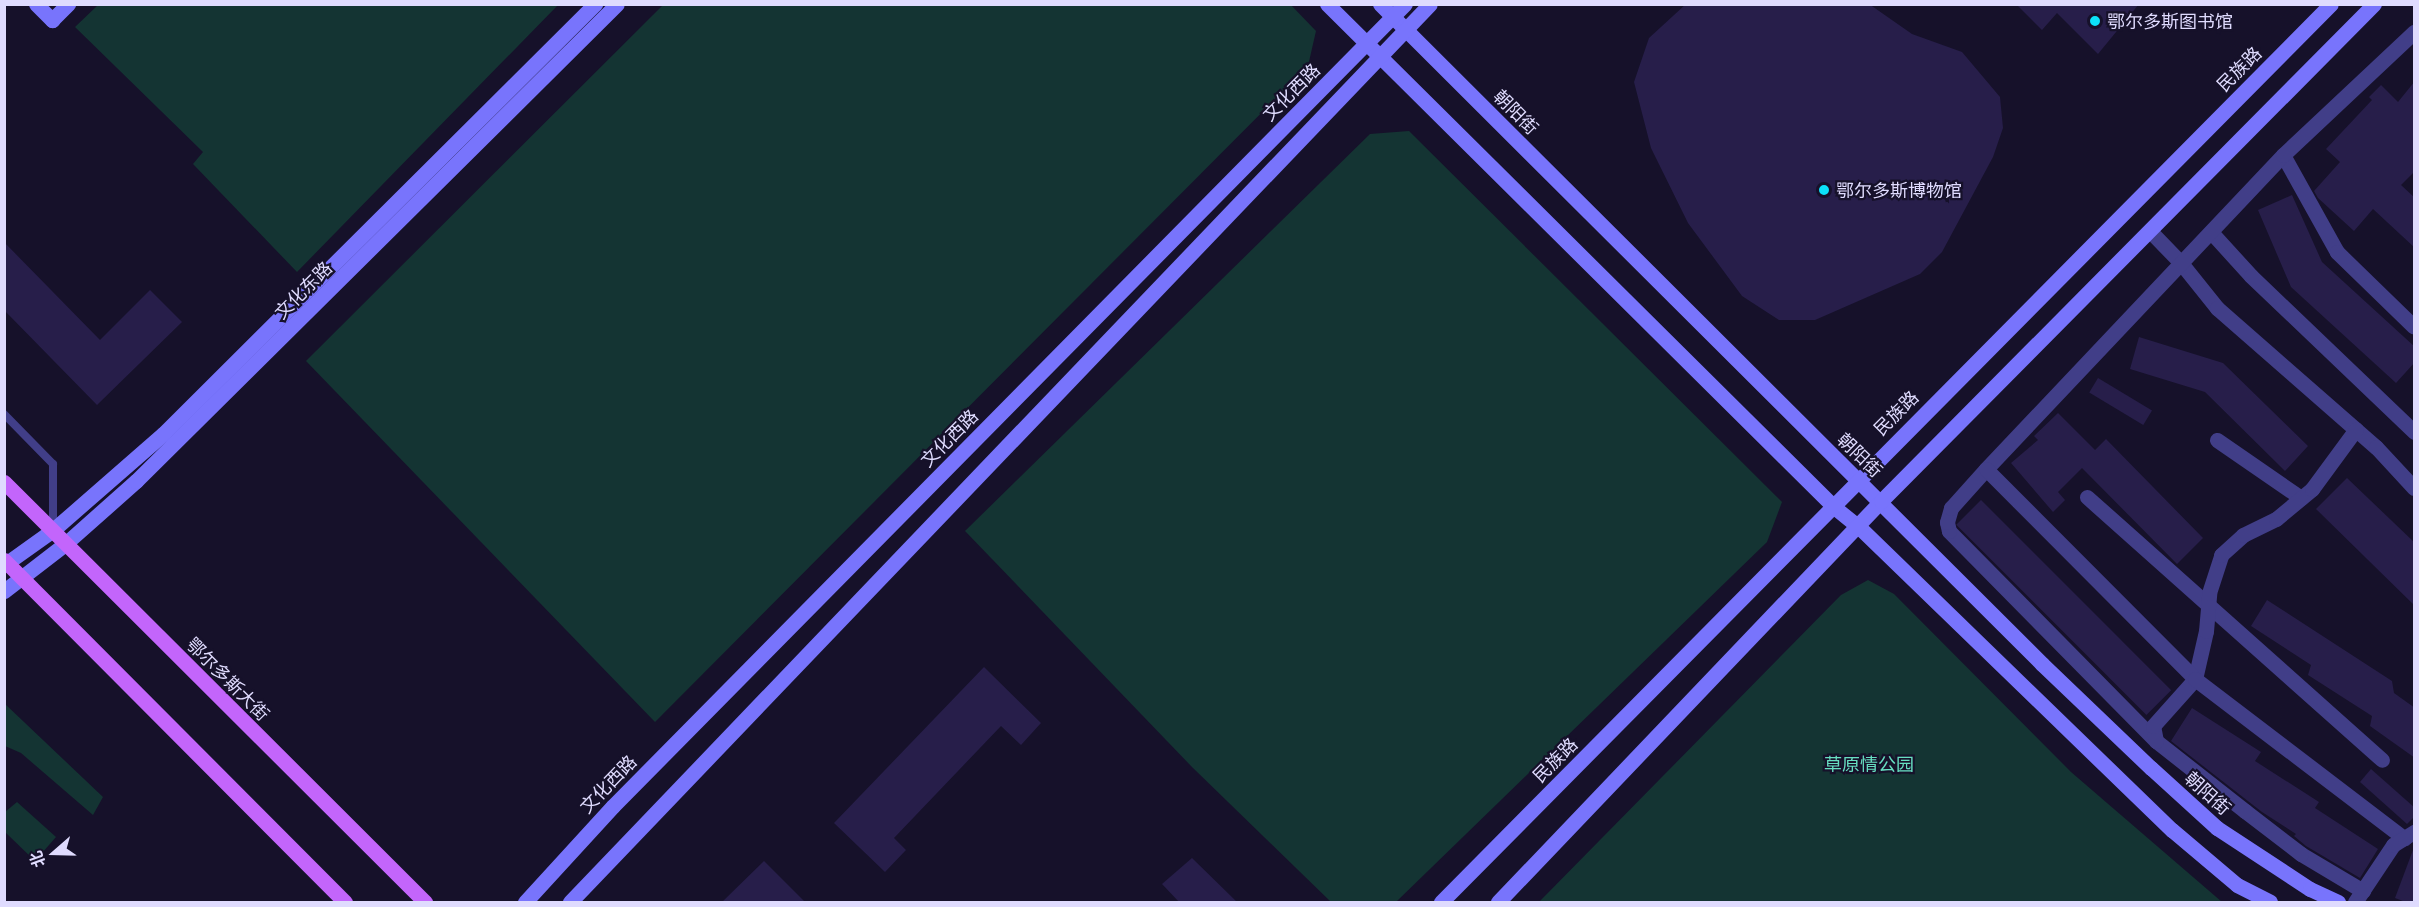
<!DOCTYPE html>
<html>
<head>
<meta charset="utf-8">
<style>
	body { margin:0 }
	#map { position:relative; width:2419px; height:907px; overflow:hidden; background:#16112a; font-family:"Open Sans","Noto Sans SC",sans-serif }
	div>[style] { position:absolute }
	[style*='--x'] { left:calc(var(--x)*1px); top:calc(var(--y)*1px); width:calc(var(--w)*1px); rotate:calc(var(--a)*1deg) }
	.green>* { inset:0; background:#143433 }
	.building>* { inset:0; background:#271e4a; transform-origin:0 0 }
	.lane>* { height:8px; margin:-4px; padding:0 4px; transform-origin:4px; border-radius:4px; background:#413e88 }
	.street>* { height:15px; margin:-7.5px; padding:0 7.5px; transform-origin:7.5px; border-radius:7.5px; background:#413e88 }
	.secondary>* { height:15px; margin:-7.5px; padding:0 7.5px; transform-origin:7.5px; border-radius:7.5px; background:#7874fc }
	.primary>* { height:15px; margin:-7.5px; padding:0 7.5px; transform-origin:7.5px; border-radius:7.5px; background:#c365fb }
	.dots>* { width:16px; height:16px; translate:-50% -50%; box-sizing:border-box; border:3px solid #16112a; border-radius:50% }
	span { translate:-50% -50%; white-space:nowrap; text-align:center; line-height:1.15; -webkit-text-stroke:4.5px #16112a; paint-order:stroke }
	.poi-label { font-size:18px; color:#dfdbfe }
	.left { translate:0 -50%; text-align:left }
	.street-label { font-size:18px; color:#dfdbfe }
	.park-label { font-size:18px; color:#67dec1 }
	.frame { position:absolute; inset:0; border:6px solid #dfdbfe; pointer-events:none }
	.north { position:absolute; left:24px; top:823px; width:60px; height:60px; -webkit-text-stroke:4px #16112a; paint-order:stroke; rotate:250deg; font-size:16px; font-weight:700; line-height:24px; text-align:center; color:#dfdbfe }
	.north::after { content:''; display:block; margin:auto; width:21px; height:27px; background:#dfdbfe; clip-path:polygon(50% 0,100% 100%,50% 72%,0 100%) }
</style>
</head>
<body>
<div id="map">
	<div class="green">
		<div style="clip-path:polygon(1290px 4px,1316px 31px,1308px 66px,655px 722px,306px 361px,663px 5px)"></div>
		<div style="clip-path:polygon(98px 5px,98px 4px,558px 5px,297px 272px,193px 164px,203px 152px,75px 27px)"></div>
		<div style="clip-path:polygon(1409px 131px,1782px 502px,1767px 542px,1396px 902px,1331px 902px,1192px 767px,965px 531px,1370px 134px)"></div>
		<div style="clip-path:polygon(1868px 580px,1894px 594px,2071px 772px,2222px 902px,1539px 902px,1841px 595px)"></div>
		<div style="clip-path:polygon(4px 703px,103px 797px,93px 815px,21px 753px,5px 746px)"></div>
		<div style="clip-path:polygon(17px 802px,56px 837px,35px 861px,5px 832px,5px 812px)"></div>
	</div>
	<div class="building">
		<div style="clip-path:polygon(1686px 4px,1869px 4px,1912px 34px,1962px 52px,2000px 97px,2003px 128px,1993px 157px,1942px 252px,1920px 274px,1815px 320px,1779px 320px,1742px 296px,1688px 223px,1651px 148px,1634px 82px,1649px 38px)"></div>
		<div style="clip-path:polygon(2016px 4px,2139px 4px,2098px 54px,2057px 13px,2042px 30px)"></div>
		<div style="clip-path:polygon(2415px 81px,2415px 171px,2401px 185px,2415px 198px,2415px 248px,2373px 209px,2354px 231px,2318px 198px,2314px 191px,2340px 162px,2326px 149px,2372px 100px,2369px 97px,2381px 85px,2398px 102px)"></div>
		<div style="clip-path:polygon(2292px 195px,2322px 262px,2415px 347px,2415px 362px,2396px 383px,2291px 287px,2258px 210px)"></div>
		<div style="clip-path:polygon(4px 242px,100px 340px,150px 290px,182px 322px,97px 405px,4px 310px)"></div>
		<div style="clip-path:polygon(2139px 337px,2223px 363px,2308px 446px,2285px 471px,2205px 392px,2130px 369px)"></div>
		<div style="left:2098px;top:378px;width:63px;height:17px;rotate:31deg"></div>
		<div style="clip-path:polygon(2058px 413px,2095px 450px,2106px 439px,2203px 538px,2177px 564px,2082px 468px,2058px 492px,2065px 500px,2053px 512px,2011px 463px,2038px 440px,2034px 436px)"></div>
		<div style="clip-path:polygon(2347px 478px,2415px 543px,2415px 606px,2316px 509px)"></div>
		<div style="left:1981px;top:500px;width:269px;height:35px;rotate:45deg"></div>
		<div style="clip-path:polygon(2267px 600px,2392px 681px,2394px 693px,2415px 708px,2415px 758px,2370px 726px,2372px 716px,2308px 675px,2311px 665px,2251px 626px)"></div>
		<div style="clip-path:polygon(984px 667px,1041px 723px,1021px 745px,1001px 726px,894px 838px,906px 850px,885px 872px,834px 823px)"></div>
		<div style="clip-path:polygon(2192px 708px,2261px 752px,2255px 761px,2319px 802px,2315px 808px,2378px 849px,2360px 878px,2306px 846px,2294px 836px,2296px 834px,2262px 812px,2171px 741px)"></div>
		<div style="clip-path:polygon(2371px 769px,2415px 808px,2415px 816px,2407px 824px,2360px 782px)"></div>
		<div style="clip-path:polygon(2413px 850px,2415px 903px,2408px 903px,2395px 898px)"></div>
		<div style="clip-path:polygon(1192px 858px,1238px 903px,1180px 903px,1162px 884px)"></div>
		<div style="clip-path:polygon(764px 861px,806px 903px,721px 903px)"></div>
	</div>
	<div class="lane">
		<div style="--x:4;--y:414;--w:70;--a:45.6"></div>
		<div style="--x:53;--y:464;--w:66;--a:90"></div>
	</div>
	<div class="street">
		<div style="--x:2283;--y:155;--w:111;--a:60.9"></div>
		<div style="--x:2337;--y:252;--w:107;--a:44.2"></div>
		<div style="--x:2150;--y:231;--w:45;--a:45.9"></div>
		<div style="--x:2181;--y:263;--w:58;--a:51.3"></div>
		<div style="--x:2217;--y:308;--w:211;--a:41.2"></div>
		<div style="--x:2376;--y:447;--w:56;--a:47.2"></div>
		<div style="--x:2211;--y:232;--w:59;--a:47.7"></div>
		<div style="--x:2251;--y:276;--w:226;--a:43.7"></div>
		<div style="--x:2217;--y:440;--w:102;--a:34.6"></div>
		<div style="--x:1986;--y:469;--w:432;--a:-46.6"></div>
		<div style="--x:2283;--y:155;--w:180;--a:-43.2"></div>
		<div style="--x:2087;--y:497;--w:395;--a:41.7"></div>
		<div style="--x:2195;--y:679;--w:49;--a:-77.1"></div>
		<div style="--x:2206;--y:631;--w:38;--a:-85"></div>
		<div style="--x:2209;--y:593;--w:40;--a:-72"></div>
		<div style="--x:2221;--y:555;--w:30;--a:-42"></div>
		<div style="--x:2243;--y:535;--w:37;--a:-26"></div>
		<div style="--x:2276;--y:519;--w:47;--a:-39.8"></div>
		<div style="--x:2312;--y:489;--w:74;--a:-53.7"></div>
		<div style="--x:2156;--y:741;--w:295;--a:-134.6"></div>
		<div style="--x:1949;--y:531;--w:9;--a:-103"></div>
		<div style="--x:1947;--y:522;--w:15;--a:-74"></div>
		<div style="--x:1951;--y:508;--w:52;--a:-48.1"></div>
		<div style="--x:1986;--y:469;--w:296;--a:45.1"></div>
		<div style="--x:2363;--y:891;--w:72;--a:-149.2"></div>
		<div style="--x:2301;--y:854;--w:71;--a:-142.5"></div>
		<div style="--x:2245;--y:811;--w:113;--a:-141.8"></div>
		<div style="--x:2156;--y:741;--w:15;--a:-101"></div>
		<div style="--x:2153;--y:726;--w:63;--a:-48.2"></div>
		<div style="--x:2195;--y:679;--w:263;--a:37.3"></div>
		<div style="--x:2355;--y:902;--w:69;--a:-56.3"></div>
		<div style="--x:2393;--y:845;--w:25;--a:-32"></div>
	</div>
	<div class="secondary">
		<div style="--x:36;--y:4;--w:23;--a:45"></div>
		<div style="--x:52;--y:20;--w:23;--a:-45"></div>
		<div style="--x:1327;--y:4;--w:714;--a:44.77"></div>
		<div style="--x:1834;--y:507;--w:32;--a:39"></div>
		<div style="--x:1859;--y:527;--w:436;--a:44.1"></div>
		<div style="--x:2172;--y:830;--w:85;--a:40.2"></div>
		<div style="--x:2237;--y:885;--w:37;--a:27"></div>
		<div style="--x:1380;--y:4;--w:935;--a:44.91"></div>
		<div style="--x:2042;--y:664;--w:151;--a:43.7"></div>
		<div style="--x:2151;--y:768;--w:89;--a:42.3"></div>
		<div style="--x:2217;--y:828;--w:111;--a:33.3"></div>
		<div style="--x:2310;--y:889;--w:31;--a:25"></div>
		<div style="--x:4;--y:565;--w:60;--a:-35.5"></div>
		<div style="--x:53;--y:530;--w:146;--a:-41.1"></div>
		<div style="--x:163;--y:434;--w:610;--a:-44.87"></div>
		<div style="--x:4;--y:591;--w:77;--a:-37.6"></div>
		<div style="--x:65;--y:544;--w:95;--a:-41.6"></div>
		<div style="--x:136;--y:481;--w:677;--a:-44.76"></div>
		<div style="--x:525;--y:902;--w:130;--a:-47.5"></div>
		<div style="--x:613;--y:806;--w:1127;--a:-45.36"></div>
		<div style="--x:570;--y:902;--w:1243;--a:-46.24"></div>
		<div style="--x:1441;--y:902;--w:1264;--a:-45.26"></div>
		<div style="--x:1498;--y:902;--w:555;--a:-46.32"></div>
		<div style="--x:1881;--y:501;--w:700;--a:-45.23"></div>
	</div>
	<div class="primary">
		<div style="--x:4;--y:482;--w:595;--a:44.93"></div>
		<div style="--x:4;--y:560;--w:483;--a:45.1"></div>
	</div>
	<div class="dots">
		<div style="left:2095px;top:21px;background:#0ce1f9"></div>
		<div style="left:1824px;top:190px;background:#0ce1f9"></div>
	</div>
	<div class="poi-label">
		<span class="left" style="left:2107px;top:21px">鄂尔多斯图书馆</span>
		<span class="left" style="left:1836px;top:190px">鄂尔多斯博物馆</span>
	</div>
	<div class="street-label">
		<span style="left:2239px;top:69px;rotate:-45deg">民族路</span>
		<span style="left:1291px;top:92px;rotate:-45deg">文化西路</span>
		<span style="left:1516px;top:112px;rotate:45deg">朝阳街</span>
		<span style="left:303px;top:290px;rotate:-45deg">文化东路</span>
		<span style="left:1896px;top:413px;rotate:-45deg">民族路</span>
		<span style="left:949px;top:438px;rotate:-45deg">文化西路</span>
		<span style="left:1860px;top:455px;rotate:44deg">朝阳街</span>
		<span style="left:228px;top:679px;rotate:45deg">鄂尔多斯大街</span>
		<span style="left:1555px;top:760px;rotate:-45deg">民族路</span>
		<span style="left:608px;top:784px;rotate:-46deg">文化西路</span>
		<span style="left:2208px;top:793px;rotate:42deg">朝阳街</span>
	</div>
	<div class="park-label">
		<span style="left:1869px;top:764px">草原情公园</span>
	</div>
	<div class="frame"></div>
	<div class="north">北</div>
</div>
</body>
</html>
